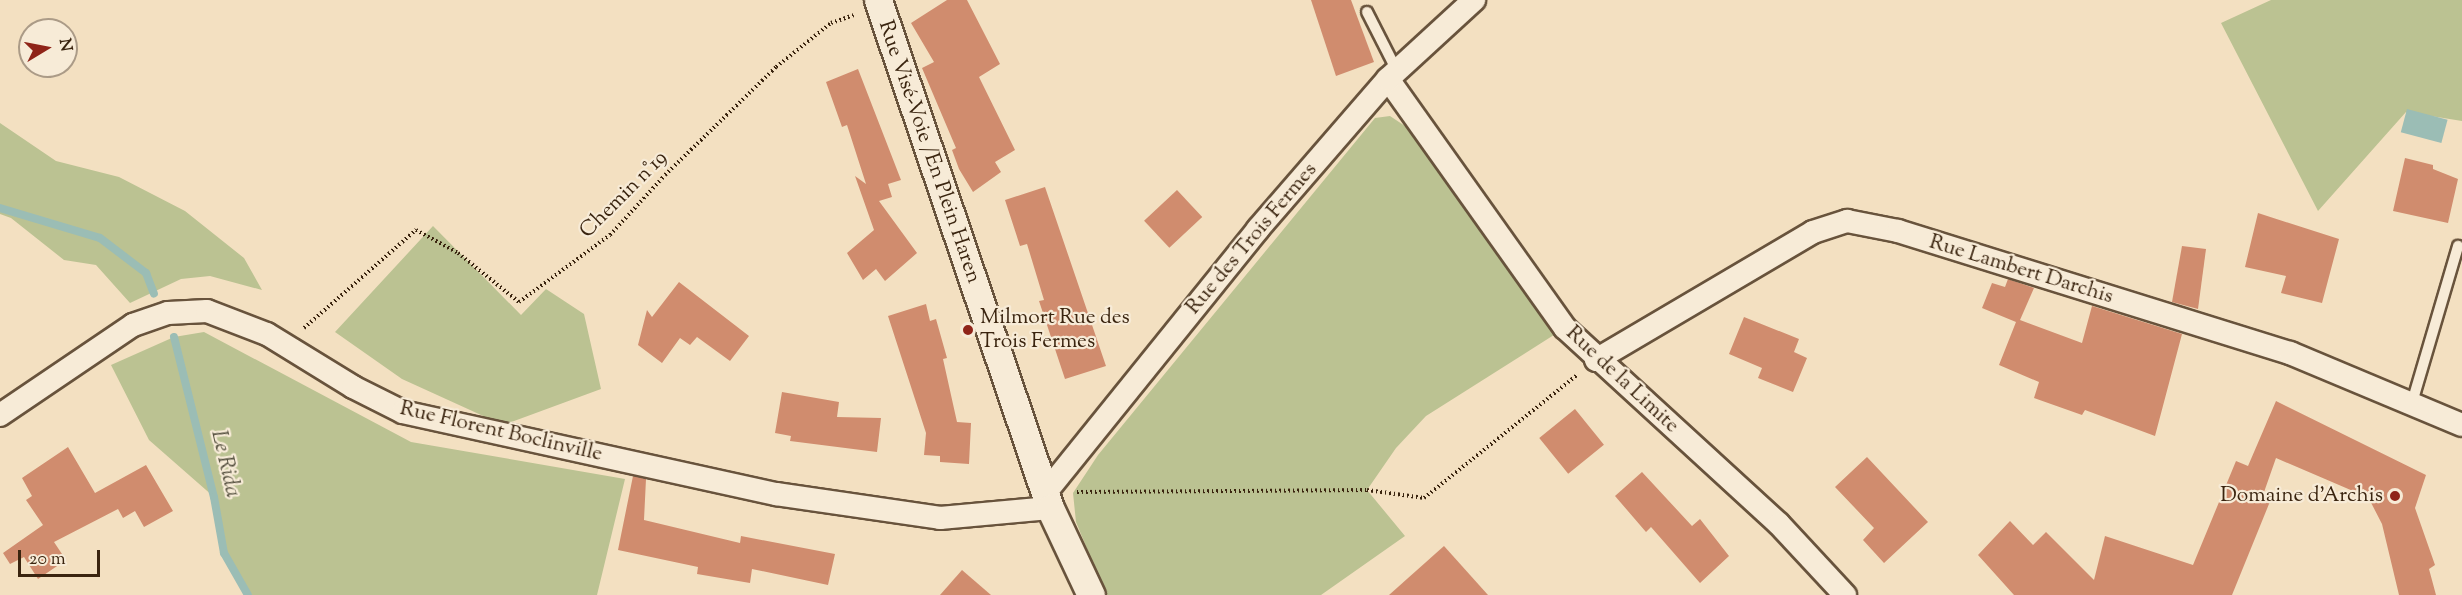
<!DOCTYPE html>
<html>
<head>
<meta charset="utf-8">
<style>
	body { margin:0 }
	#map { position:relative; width:2462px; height:595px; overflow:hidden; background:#f3e0c1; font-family:"Sorts Mill Goudy",serif }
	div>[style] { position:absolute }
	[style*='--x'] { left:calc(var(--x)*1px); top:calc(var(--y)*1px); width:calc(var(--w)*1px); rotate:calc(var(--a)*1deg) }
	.green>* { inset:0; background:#bbc292 }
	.water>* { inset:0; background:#9bbdb5; transform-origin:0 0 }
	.stream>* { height:8px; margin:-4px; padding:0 4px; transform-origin:4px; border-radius:4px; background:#9bbdb5 }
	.building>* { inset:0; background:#d08c6e; transform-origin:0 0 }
	.path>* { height:4px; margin-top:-2px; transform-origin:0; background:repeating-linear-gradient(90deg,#3a240f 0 1.5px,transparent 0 4.5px) }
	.roads { filter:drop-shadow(2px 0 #68533c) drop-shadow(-2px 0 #68533c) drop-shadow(0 2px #68533c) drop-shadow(0 -2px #68533c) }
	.service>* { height:10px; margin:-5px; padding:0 5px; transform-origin:5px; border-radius:5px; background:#f7ebd7 }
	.minor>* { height:22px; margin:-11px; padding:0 11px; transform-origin:11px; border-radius:11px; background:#f7ebd7 }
	.tertiary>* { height:27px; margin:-13.5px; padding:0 13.5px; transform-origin:13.5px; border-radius:13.5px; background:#f7ebd7 }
	.dots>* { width:16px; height:16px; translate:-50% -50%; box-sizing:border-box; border:3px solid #f7ebd7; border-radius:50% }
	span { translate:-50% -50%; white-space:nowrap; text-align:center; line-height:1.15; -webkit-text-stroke:4.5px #f7ebd7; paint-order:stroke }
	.street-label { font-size:21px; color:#3a240f }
	.poi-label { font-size:21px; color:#3a240f }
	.left { translate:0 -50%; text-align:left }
	.right { translate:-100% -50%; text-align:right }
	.water-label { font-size:22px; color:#575241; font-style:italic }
	.north { position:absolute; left:18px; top:18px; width:60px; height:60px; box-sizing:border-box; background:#f7ebd7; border:2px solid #ab9b87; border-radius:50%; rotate:80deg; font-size:16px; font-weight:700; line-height:24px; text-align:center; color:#3a240f }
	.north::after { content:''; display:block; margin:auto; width:21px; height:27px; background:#8f2418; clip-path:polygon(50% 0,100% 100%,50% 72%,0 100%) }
	.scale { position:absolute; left:18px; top:550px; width:82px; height:27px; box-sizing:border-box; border:3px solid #3a240f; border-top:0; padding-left:8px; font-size:18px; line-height:21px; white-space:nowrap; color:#3a240f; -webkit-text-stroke:4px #f7ebd7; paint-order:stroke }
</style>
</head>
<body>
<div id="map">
	<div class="green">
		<div style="clip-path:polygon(2271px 0,2462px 0,2462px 121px,2406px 112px,2318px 211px,2221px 23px)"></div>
		<div style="clip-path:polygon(1390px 116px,1411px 130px,1557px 333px,1426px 416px,1396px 448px,1367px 490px,1405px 536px,1321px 595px,1106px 595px,1076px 522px,1073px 493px,1098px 455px,1375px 118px)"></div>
		<div style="clip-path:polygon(0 123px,56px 161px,119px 177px,185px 211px,244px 258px,262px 290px,210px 276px,181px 279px,130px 303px,96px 265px,64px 260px,11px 218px,0 214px)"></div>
		<div style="clip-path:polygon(433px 226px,521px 315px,546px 289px,584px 314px,601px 389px,503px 425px,402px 379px,335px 332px)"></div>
		<div style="clip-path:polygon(204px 332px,411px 442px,625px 479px,597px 595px,248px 595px,224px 553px,214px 497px,149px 440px,111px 365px,174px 337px)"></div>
	</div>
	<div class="water">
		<div style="left:2407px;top:109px;width:42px;height:24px;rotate:15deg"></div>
	</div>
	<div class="stream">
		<div style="--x:0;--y:208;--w:104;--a:16.7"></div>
		<div style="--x:100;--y:238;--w:58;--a:37.3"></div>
		<div style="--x:146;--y:273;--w:22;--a:69"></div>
		<div style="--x:174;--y:337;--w:165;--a:76"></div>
		<div style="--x:214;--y:497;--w:57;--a:79.9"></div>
		<div style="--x:224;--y:553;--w:48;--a:60.3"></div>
	</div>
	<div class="building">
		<div style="clip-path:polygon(947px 0,967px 0,1000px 64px,979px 77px,1015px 150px,995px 162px,1001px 172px,973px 192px,959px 169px,952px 150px,956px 148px,922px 68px,934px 62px,911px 23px)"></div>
		<div style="clip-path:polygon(1311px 0,1351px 0,1374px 62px,1336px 76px)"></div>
		<div style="clip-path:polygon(858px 69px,901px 180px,888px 184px,892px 197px,879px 201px,917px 253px,885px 281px,876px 269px,863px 280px,847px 253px,874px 230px,855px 176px,866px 184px,847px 125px,842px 127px,826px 82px)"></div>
		<div style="clip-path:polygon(2405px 158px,2433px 165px,2433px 169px,2458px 179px,2448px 223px,2393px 211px)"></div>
		<div style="clip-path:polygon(1045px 187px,1106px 366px,1065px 379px,1039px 301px,1044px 300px,1027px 244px,1020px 246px,1005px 200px)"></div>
		<div style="left:1177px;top:190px;width:37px;height:45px;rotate:47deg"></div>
		<div style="clip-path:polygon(2258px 213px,2339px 239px,2322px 303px,2281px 293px,2286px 276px,2245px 267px)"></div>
		<div style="clip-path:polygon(2182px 246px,2206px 249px,2198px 309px,2172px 302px)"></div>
		<div style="clip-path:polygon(2008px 279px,2034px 288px,2020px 320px,2082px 343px,2092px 306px,2182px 334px,2155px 436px,2085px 410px,2082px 415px,2034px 398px,2039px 382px,1999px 365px,2016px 322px,1982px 308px,1992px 283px,2005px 287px)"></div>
		<div style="clip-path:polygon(679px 282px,749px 336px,730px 361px,697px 337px,690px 345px,680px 338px,662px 363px,638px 345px,647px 310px,652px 317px)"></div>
		<div style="clip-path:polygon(926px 304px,930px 321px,936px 319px,947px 358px,943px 359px,957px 422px,971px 423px,969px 464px,940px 462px,940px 456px,924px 455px,926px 433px,888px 316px)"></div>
		<div style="clip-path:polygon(1744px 317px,1799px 339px,1794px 352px,1807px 358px,1793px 392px,1758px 378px,1762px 368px,1729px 354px)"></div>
		<div style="clip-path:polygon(782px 392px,839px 402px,837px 417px,881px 418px,877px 452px,790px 441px,791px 436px,775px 433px)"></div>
		<div style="clip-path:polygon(2276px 401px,2426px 475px,2415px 508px,2435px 565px,2429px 569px,2436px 595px,2399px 595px,2382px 524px,2364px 489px,2353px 491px,2276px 458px,2263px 495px,2271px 499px,2232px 595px,2014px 595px,1978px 555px,2010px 521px,2033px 545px,2046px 532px,2094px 580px,2105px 536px,2193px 565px,2236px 461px,2248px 466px)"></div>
		<div style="left:1575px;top:409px;width:46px;height:46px;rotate:51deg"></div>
		<div style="clip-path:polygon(68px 447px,95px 493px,146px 465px,173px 511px,144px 527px,135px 511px,123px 518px,118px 509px,54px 542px,66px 560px,38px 579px,24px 557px,10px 564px,3px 553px,43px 525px,26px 500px,32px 496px,22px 478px)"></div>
		<div style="clip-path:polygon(1867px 457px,1928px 522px,1884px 563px,1863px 540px,1874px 528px,1835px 487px)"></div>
		<div style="clip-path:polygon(1642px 472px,1692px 526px,1700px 519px,1729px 556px,1700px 583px,1651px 527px,1646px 532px,1615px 496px)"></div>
		<div style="clip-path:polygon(633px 476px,646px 479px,644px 520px,740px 543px,741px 536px,835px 554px,828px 585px,752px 569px,750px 583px,697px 574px,698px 567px,618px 550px)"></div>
		<div style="clip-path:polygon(1444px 546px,1488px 595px,1389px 595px)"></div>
		<div style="clip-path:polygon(962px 570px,991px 595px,940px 595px)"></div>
	</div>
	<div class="path">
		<div style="--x:304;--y:328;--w:149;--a:-41.2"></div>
		<div style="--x:416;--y:230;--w:48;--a:28.7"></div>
		<div style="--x:458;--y:253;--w:78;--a:38.8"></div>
		<div style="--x:519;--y:302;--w:113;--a:-36.4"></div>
		<div style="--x:610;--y:235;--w:81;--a:-47.5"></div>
		<div style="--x:665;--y:175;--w:155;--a:-44.2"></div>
		<div style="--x:776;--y:67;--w:70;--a:-38.7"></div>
		<div style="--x:831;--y:23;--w:24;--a:-19"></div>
		<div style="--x:1077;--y:492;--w:290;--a:-0.4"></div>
		<div style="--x:1367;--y:490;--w:58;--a:8"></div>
		<div style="--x:1424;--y:498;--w:196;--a:-38.8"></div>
	</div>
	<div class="roads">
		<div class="service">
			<div style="--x:1367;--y:12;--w:66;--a:63"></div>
			<div style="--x:2411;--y:406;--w:167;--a:-73.6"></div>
		</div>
		<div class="minor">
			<div style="--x:1388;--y:79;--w:305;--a:54.6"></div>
			<div style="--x:1565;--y:328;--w:290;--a:42.5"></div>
			<div style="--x:1779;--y:524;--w:97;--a:47.1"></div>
			<div style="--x:1596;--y:360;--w:252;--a:-30.5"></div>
			<div style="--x:1813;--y:232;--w:36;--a:-18"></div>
			<div style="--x:1847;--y:221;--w:52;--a:11.1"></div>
			<div style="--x:1898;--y:231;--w:411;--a:17.3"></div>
			<div style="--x:2290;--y:353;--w:186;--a:22.7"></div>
			<div style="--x:0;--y:415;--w:161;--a:-34.1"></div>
			<div style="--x:133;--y:325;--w:37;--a:-19"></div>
			<div style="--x:168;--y:313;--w:39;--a:-3"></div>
			<div style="--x:207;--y:311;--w:64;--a:21"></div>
			<div style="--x:267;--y:334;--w:101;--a:31.6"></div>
			<div style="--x:353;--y:387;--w:56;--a:26.6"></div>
			<div style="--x:403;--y:412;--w:382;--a:12.4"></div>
			<div style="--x:776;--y:494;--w:166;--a:8.3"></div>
			<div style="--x:940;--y:518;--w:110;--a:-5.2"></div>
			<div style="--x:1046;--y:492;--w:338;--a:-51.1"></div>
			<div style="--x:1258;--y:229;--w:198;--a:-49.1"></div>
			<div style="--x:1388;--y:79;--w:117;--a:-42.6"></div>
		</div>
		<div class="tertiary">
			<div style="--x:878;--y:0;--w:536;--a:71.29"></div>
			<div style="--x:1050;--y:508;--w:96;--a:64.8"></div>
		</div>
	</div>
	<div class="dots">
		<div style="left:968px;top:330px;background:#8f2418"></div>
		<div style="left:2395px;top:496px;background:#8f2418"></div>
	</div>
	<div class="street-label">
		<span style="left:929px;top:152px;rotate:71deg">Rue Visé-Voie /En Plein Haren</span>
		<span style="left:624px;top:195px;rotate:-45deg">Chemin n°19</span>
		<span style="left:1252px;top:239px;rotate:-50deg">Rue des Trois Fermes</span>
		<span style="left:2021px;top:270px;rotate:17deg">Rue Lambert Darchis</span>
		<span style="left:1622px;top:380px;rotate:43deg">Rue de la Limite</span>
		<span style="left:501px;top:432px;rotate:13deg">Rue Florent Boclinville</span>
	</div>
	<div class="poi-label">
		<span class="left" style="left:980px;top:330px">Milmort Rue des<br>Trois Fermes</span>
		<span class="right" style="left:2383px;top:496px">Domaine d'Archis</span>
	</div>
	<div class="water-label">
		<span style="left:224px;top:464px;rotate:77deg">Le Rida</span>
	</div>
	<div class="north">N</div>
	<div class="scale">20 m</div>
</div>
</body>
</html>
